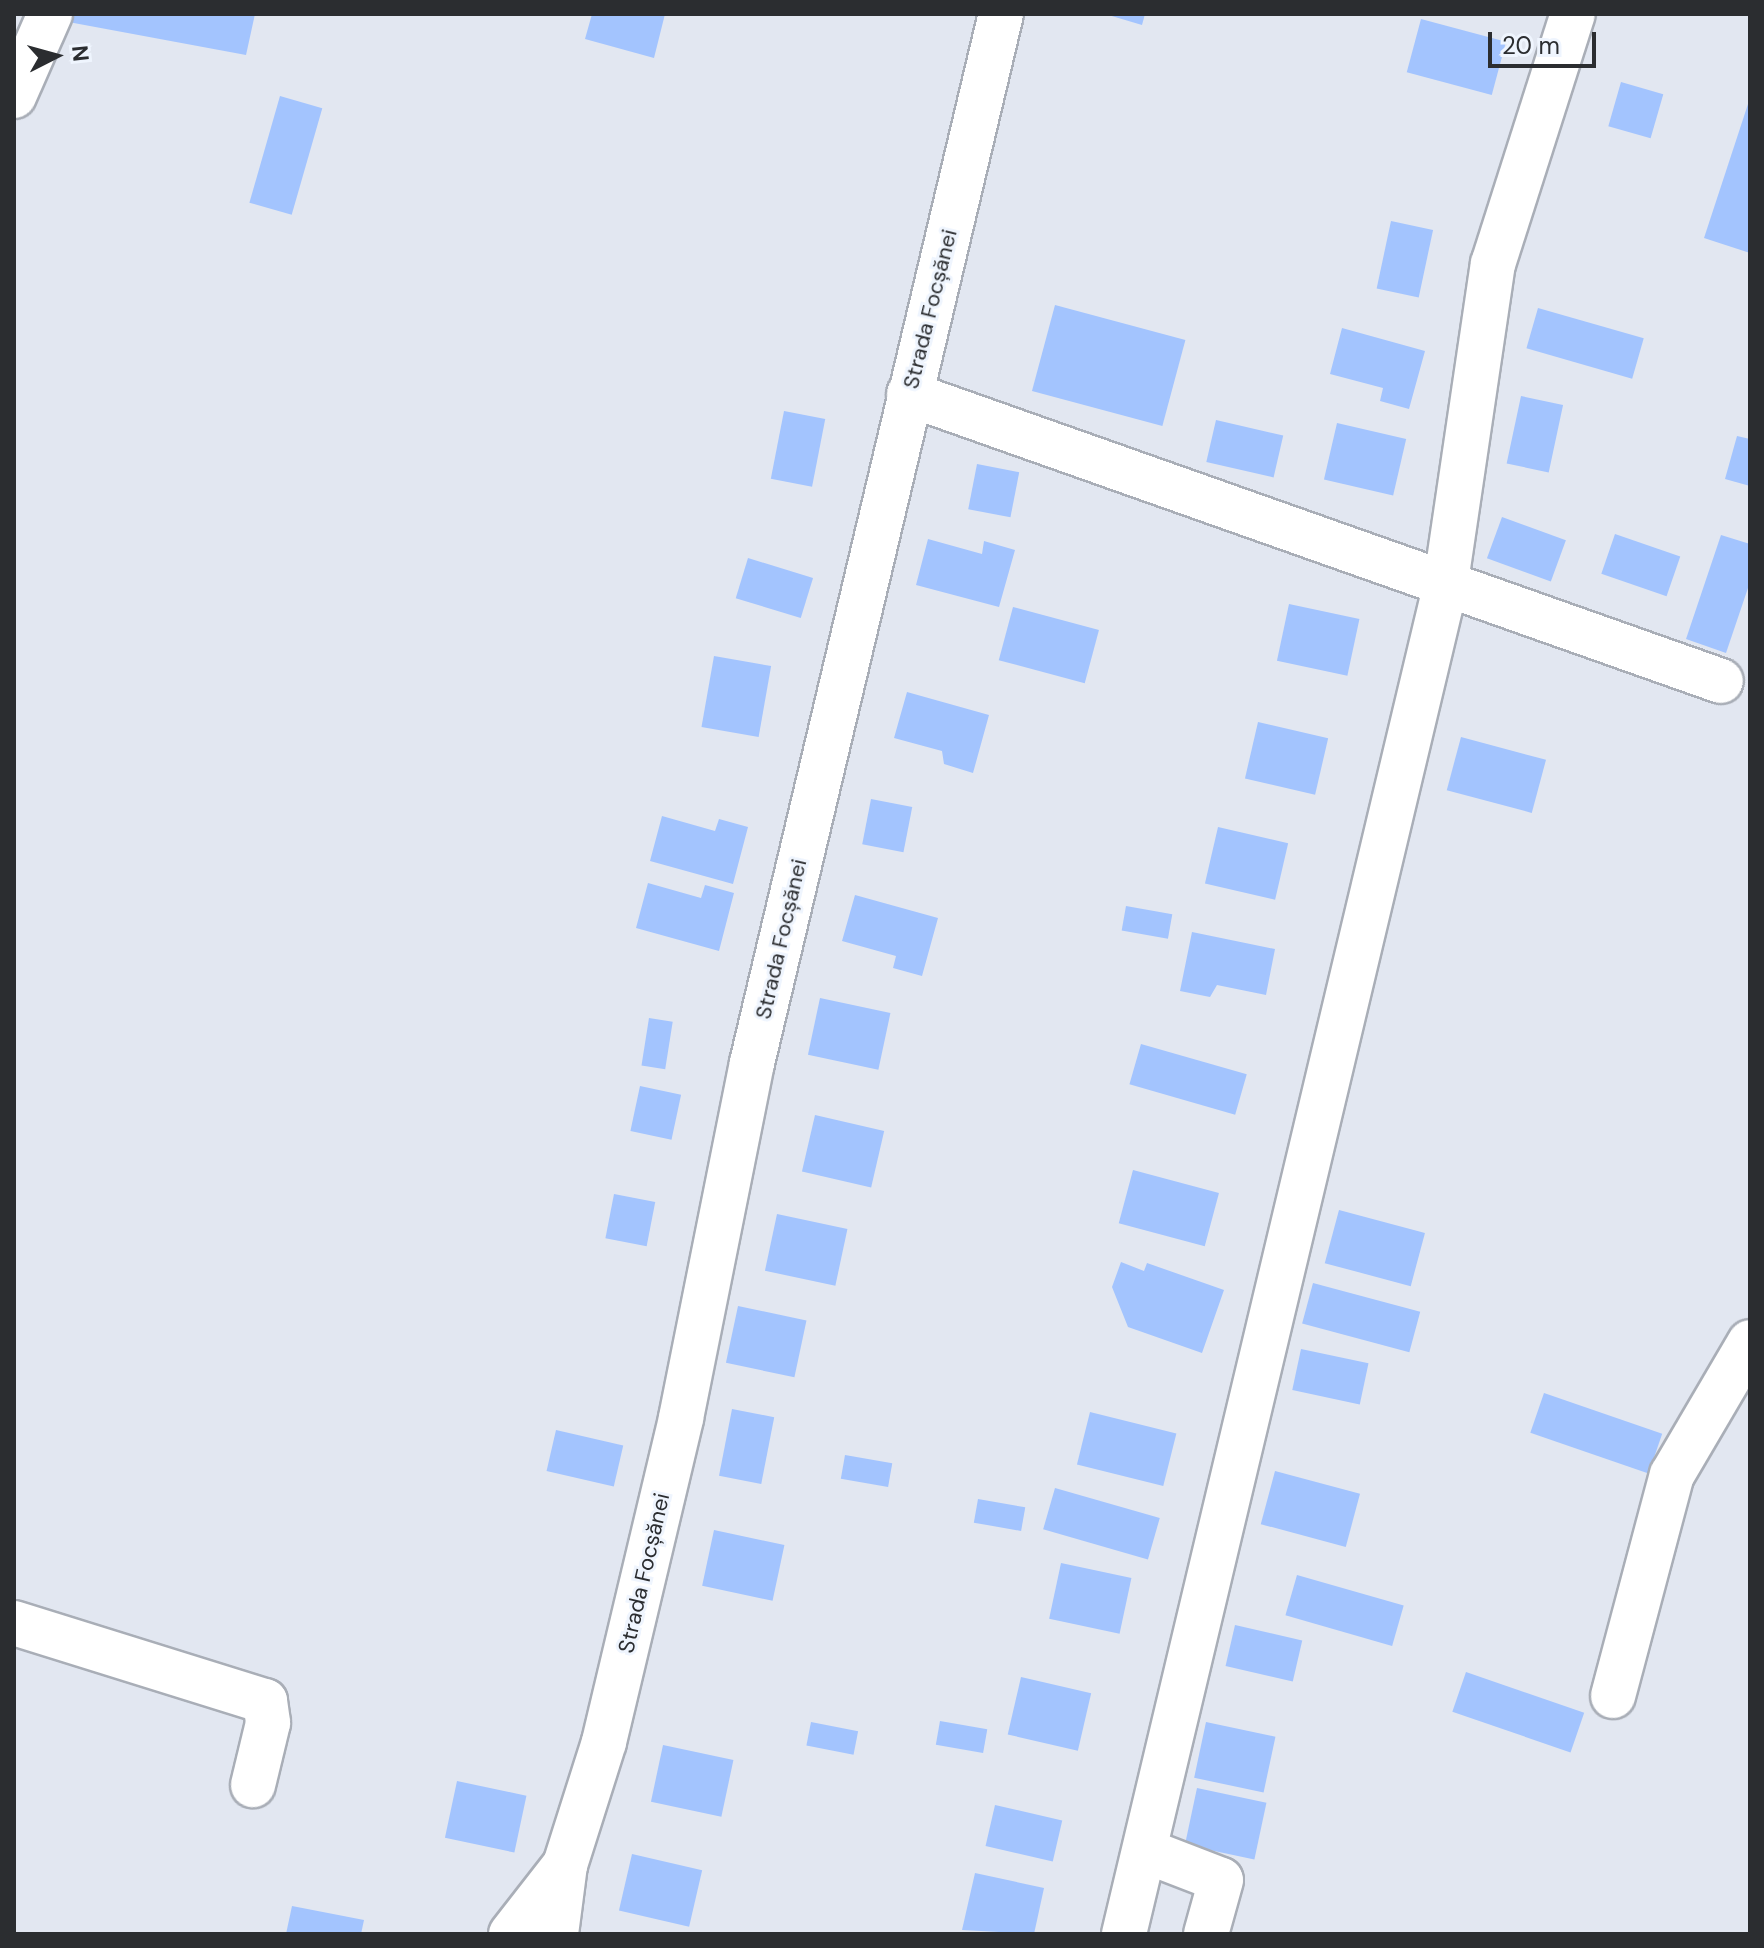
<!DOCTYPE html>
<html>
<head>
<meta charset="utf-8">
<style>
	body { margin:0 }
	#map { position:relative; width:1764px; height:1948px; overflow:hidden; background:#e2e7f1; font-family:"DM Sans",sans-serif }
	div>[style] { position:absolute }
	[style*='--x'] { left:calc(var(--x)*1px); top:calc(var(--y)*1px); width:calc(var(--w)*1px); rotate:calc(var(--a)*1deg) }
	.building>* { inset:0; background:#a3c4fe; transform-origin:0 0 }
	.roads { filter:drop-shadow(2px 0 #a9aeb7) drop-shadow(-2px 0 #a9aeb7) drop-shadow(0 2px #a9aeb7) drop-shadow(0 -2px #a9aeb7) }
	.minor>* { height:44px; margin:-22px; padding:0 22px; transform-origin:22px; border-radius:22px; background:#fff }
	span { translate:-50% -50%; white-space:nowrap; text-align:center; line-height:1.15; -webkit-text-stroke:6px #eff5fe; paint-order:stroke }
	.street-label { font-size:22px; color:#2b2d30 }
	.frame { position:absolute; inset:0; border:16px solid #2b2d30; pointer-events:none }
	.north { position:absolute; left:16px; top:16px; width:80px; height:80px; -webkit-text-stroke:6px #eff5fe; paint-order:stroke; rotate:84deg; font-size:22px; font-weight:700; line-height:32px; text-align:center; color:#2b2d30 }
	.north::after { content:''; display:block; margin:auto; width:28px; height:36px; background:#2b2d30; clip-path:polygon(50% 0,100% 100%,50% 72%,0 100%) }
	.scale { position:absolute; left:1488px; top:32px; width:108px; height:36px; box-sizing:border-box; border:4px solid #2b2d30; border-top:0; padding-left:10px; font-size:24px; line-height:28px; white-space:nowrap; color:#2b2d30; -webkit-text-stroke:6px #eff5fe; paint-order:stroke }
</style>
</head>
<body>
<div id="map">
	<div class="building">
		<div style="clip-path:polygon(66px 14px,255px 14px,246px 55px,63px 21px)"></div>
		<div style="clip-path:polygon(592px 14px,665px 14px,654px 58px,585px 39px)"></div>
		<div style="clip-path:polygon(1105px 14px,1145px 14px,1142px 25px)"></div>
		<div style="left:1421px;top:19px;width:88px;height:55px;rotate:15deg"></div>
		<div style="left:1621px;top:82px;width:44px;height:46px;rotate:16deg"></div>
		<div style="left:280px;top:96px;width:44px;height:111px;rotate:16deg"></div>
		<div style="clip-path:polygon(1749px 101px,1750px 101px,1750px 253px,1704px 238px)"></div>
		<div style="left:1391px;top:221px;width:43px;height:69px;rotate:12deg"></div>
		<div style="left:1055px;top:305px;width:135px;height:89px;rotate:15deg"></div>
		<div style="left:1538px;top:308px;width:110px;height:42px;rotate:16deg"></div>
		<div style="clip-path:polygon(1342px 328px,1425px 351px,1409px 409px,1380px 401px,1383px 388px,1330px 374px)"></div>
		<div style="left:1521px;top:396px;width:43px;height:69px;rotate:12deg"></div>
		<div style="left:784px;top:411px;width:42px;height:69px;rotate:11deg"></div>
		<div style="left:1216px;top:420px;width:69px;height:43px;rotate:13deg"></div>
		<div style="left:1337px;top:423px;width:71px;height:58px;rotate:13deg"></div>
		<div style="clip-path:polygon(1737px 436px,1750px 439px,1750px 486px,1725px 479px)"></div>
		<div style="left:977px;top:464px;width:43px;height:46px;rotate:11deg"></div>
		<div style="left:1502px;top:517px;width:68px;height:44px;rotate:20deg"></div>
		<div style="left:1615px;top:534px;width:69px;height:42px;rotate:19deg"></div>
		<div style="clip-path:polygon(1721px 535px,1750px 544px,1750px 582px,1726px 653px,1686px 639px)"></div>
		<div style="clip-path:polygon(928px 539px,982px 554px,984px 541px,1015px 550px,999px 607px,916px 585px)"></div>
		<div style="left:748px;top:558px;width:68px;height:42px;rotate:17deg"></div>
		<div style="left:1289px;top:604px;width:72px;height:58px;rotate:12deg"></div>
		<div style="left:1013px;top:607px;width:89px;height:55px;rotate:15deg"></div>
		<div style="left:714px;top:656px;width:58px;height:72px;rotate:10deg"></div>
		<div style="clip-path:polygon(907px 692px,989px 715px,973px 773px,944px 764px,942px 751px,894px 738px)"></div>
		<div style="left:1258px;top:722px;width:72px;height:58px;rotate:13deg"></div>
		<div style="left:1461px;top:737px;width:88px;height:55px;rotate:15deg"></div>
		<div style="left:871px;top:799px;width:42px;height:46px;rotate:11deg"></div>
		<div style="clip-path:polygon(662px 816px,715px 831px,719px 819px,748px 827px,733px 884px,650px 861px)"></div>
		<div style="left:1218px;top:827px;width:72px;height:58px;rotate:13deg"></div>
		<div style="clip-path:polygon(648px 883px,701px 898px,705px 885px,734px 893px,719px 951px,636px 928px)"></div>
		<div style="clip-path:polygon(855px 895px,938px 918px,922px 976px,893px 968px,896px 956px,842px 941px)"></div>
		<div style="left:1126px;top:906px;width:47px;height:25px;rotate:10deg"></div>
		<div style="clip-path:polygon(1192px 932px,1275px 949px,1266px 995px,1217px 985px,1210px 997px,1180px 991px)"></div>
		<div style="left:820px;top:998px;width:72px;height:58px;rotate:12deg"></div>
		<div style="left:649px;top:1018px;width:24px;height:48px;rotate:9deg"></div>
		<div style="left:1141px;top:1044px;width:110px;height:42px;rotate:16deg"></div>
		<div style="left:640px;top:1086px;width:42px;height:46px;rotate:12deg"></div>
		<div style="left:815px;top:1115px;width:71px;height:58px;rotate:13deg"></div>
		<div style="left:1133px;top:1170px;width:89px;height:55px;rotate:15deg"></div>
		<div style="left:614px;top:1194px;width:42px;height:45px;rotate:11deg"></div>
		<div style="left:1339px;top:1210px;width:89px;height:55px;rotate:15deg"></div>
		<div style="left:777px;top:1214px;width:72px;height:58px;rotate:12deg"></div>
		<div style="clip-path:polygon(1121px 1262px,1144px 1271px,1147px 1263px,1224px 1290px,1202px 1353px,1128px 1327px,1112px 1287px)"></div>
		<div style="left:1313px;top:1283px;width:111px;height:42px;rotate:15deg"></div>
		<div style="left:738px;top:1306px;width:70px;height:58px;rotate:12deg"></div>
		<div style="left:1301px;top:1349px;width:69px;height:42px;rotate:12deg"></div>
		<div style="left:1544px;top:1393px;width:125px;height:42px;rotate:19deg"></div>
		<div style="left:732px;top:1409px;width:43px;height:68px;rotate:11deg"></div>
		<div style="left:1090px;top:1412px;width:89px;height:54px;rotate:14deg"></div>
		<div style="left:556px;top:1430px;width:69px;height:42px;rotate:13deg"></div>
		<div style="left:845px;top:1455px;width:48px;height:24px;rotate:10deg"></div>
		<div style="left:1275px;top:1471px;width:88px;height:55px;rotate:15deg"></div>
		<div style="left:1055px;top:1488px;width:109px;height:43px;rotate:16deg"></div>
		<div style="left:978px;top:1499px;width:48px;height:24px;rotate:10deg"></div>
		<div style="left:714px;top:1530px;width:72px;height:57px;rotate:12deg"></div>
		<div style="left:1061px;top:1563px;width:72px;height:57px;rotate:12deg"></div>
		<div style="left:1297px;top:1575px;width:111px;height:42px;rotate:16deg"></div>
		<div style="left:1235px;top:1625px;width:69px;height:42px;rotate:13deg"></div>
		<div style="left:1466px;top:1672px;width:125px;height:42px;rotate:19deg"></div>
		<div style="left:1021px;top:1677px;width:72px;height:59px;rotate:13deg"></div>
		<div style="left:940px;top:1721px;width:48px;height:24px;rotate:10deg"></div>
		<div style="left:811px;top:1722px;width:48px;height:24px;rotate:11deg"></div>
		<div style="left:1206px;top:1722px;width:71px;height:57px;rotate:12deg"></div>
		<div style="left:663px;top:1745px;width:72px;height:58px;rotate:12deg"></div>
		<div style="left:457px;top:1781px;width:71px;height:58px;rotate:12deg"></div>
		<div style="left:1197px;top:1788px;width:71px;height:58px;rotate:12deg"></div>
		<div style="left:995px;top:1805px;width:69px;height:42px;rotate:13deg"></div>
		<div style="left:632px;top:1854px;width:72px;height:58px;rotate:13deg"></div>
		<div style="clip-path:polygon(975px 1873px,1044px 1888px,1034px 1934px,962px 1930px)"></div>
		<div style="clip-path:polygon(292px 1906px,364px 1920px,361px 1934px,286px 1934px)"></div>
	</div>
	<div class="roads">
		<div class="minor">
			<div style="--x:14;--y:96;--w:90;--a:-66.3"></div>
			<div style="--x:909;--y:394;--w:861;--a:19.47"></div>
			<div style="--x:14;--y:1623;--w:263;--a:17.3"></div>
			<div style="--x:265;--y:1701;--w:22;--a:82"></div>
			<div style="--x:268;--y:1723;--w:64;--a:103.6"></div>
			<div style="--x:1613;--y:1696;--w:229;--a:-75.1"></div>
			<div style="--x:1672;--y:1475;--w:154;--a:-59.6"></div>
			<div style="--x:1146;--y:1851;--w:80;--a:21.1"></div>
			<div style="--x:1221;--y:1880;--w:56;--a:105.5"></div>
			<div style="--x:511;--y:1934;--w:88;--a:-52"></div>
			<div style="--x:556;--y:1934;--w:70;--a:-82.6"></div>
			<div style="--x:565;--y:1865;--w:129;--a:-72.4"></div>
			<div style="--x:604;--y:1742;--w:333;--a:-76.6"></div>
			<div style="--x:681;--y:1418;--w:362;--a:-78.7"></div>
			<div style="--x:752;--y:1063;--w:1078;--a:-76.65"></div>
			<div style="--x:1124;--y:1934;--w:1384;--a:-76.59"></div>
			<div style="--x:1445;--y:588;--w:328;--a:-81.6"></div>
			<div style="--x:1493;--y:264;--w:262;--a:-72.3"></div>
		</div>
	</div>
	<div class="street-label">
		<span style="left:930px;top:309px;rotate:-76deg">Strada Focșănei</span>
		<span style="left:781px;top:939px;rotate:-77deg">Strada Focșănei</span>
		<span style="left:644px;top:1573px;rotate:-77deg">Strada Focșănei</span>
	</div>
	<div class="frame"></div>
	<div class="north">N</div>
	<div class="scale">20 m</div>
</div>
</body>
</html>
